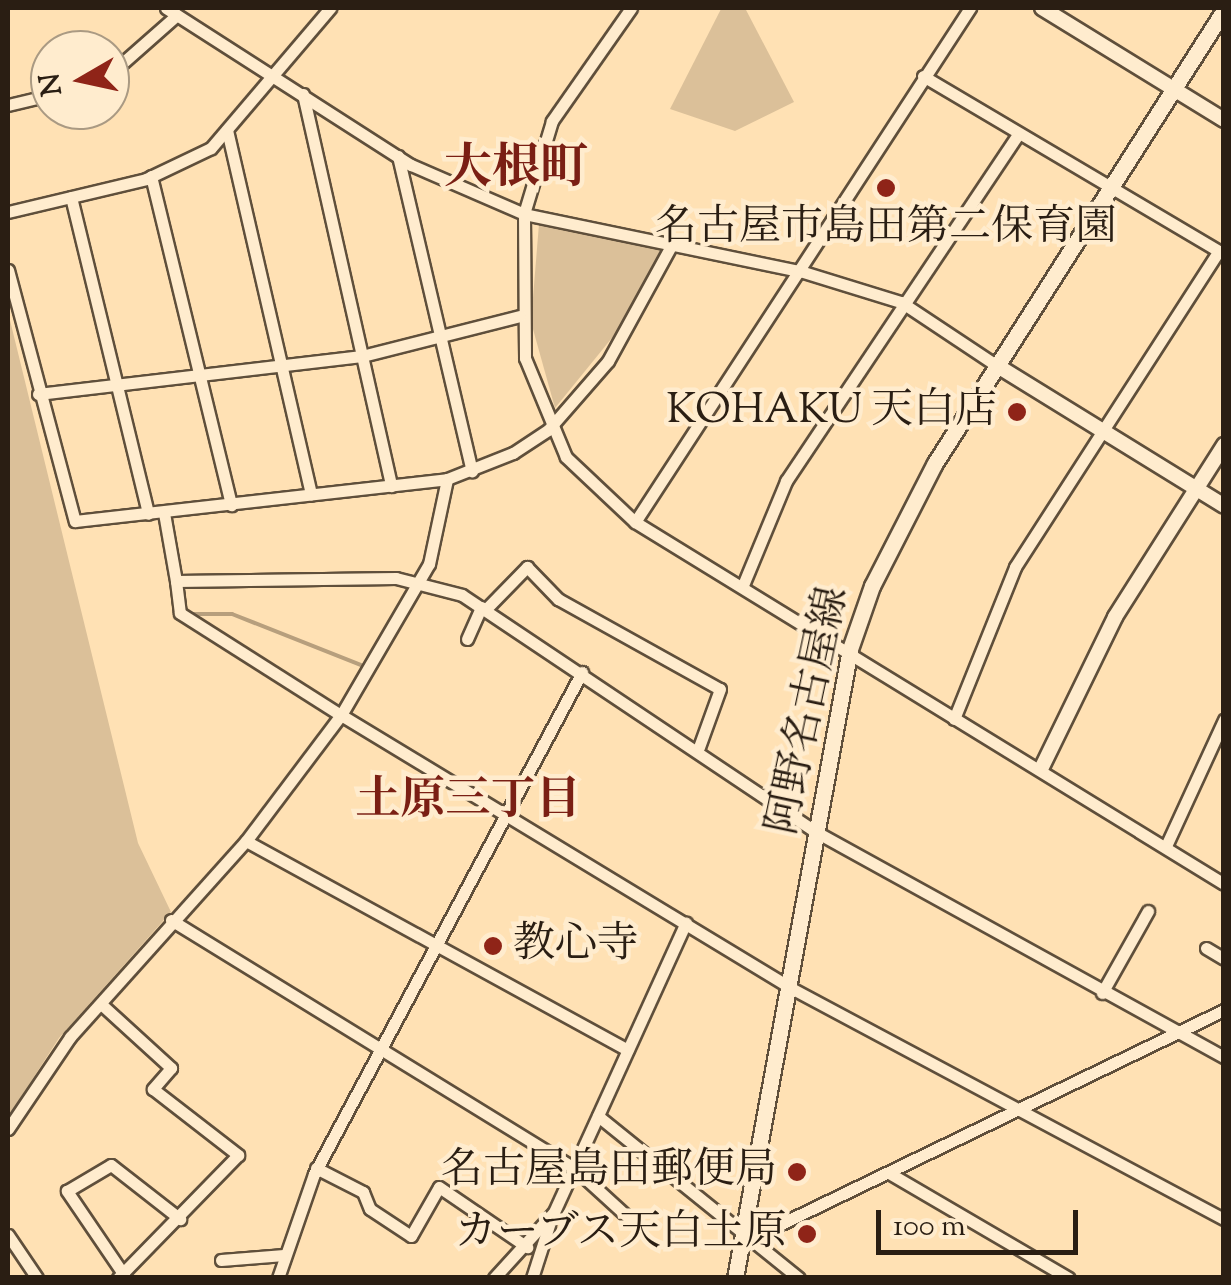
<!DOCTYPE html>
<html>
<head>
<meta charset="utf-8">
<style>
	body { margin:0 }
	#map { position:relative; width:1231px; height:1285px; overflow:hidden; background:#ffe1b4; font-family:"Sorts Mill Goudy","Noto Serif JP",serif }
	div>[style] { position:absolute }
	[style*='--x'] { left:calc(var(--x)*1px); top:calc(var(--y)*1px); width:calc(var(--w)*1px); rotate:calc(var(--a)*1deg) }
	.green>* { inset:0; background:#dbc099 }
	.stream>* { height:4px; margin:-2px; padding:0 2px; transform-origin:2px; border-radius:2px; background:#b79f7d }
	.roads { filter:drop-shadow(2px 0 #5f4f3b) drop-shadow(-2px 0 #5f4f3b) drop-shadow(0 2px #5f4f3b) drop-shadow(0 -2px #5f4f3b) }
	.minor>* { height:11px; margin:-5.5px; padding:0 5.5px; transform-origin:5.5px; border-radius:5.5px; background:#ffecce }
	.tertiary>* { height:14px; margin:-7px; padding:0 7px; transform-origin:7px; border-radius:7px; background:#ffecce }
	.secondary>* { height:15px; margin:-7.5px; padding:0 7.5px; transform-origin:7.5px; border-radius:7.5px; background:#ffecce }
	.dots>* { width:28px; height:28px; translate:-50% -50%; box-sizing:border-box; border:5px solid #ffecce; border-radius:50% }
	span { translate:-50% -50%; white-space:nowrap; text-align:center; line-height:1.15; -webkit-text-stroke:9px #ffecce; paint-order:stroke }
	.poi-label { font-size:42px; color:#2a1e13 }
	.right { translate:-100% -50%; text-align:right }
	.left { translate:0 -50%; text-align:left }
	.street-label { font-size:42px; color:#2a1e13 }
	.neighbourhood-label { font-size:45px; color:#7a1f14; font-weight:700 }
	.quarter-label { font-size:48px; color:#7a1f14; font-weight:700 }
	.frame { position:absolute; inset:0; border:10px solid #2a1e13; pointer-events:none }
	.north { position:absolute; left:30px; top:30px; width:100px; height:100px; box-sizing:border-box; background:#ffecce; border:2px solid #aa9a83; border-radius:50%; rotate:261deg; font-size:28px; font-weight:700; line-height:40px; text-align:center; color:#2a1e13 }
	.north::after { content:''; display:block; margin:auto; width:35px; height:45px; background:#8f2418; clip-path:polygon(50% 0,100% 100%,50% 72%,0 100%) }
	.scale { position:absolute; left:876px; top:1210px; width:202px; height:45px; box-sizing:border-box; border:5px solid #2a1e13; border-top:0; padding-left:12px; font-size:30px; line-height:35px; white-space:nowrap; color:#2a1e13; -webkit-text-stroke:8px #ffecce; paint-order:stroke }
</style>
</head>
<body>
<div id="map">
	<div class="green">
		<div style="clip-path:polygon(745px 8px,794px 102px,735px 131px,670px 109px,721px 9px)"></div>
		<div style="clip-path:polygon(539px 224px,664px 250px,620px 328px,555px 408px,531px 322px)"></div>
		<div style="clip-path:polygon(8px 312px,138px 843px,171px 912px,59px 1038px,8px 1117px)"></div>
	</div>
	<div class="stream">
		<div style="--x:192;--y:614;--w:40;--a:0"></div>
		<div style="--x:232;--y:614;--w:139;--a:21.6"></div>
	</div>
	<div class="roads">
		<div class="minor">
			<div style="--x:166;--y:8;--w:291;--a:32.7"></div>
			<div style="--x:411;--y:165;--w:123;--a:23.4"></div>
			<div style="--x:524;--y:214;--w:282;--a:11.7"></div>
			<div style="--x:800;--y:271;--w:106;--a:17.1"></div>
			<div style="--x:901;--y:302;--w:114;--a:33.6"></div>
			<div style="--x:631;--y:8;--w:138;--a:125"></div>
			<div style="--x:552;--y:121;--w:97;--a:106.8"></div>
			<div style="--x:524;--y:214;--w:144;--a:89.6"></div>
			<div style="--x:525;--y:358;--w:107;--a:67.5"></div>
			<div style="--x:566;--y:457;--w:95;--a:43.3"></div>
			<div style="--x:635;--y:522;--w:691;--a:31.57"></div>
			<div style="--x:110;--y:74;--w:89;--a:-41.4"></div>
			<div style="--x:923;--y:76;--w:350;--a:30.6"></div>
			<div style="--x:303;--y:94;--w:402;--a:77.3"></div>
			<div style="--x:8;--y:105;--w:43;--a:-13.4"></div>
			<div style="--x:227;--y:130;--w:374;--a:77"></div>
			<div style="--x:398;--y:156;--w:324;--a:76.8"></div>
			<div style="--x:151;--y:176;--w:339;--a:76.3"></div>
			<div style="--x:71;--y:197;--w:326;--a:76.3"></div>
			<div style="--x:8;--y:212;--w:142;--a:-13.4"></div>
			<div style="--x:146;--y:179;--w:72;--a:-25.5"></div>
			<div style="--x:211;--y:148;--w:184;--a:-49.6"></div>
			<div style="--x:8;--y:270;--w:260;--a:75.1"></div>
			<div style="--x:75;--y:521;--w:374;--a:-6.4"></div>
			<div style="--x:447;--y:479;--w:71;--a:-21.5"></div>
			<div style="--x:513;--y:453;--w:42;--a:-33.3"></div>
			<div style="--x:548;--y:430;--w:91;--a:-49"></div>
			<div style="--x:608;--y:361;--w:133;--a:-61.3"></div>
			<div style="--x:38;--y:394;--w:326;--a:-6.7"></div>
			<div style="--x:362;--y:356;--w:163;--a:-14.2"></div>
			<div style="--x:164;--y:513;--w:69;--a:80"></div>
			<div style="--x:176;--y:581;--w:220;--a:-0.8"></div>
			<div style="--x:396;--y:578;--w:68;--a:14.4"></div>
			<div style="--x:462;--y:595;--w:428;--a:33.8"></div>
			<div style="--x:818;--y:833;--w:464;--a:28.9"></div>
			<div style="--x:635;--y:522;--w:614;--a:-56.91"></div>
			<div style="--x:176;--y:581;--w:32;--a:83"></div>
			<div style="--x:180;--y:613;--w:191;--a:32.4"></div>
			<div style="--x:341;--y:715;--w:526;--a:31.24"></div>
			<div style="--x:791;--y:988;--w:491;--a:28.1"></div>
			<div style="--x:743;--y:585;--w:113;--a:-67.5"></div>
			<div style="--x:786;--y:481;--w:417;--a:-56.2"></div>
			<div style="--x:486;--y:609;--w:59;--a:-45.7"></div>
			<div style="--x:527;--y:567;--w:45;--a:45.9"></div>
			<div style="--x:558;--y:599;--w:185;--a:29.1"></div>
			<div style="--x:720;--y:689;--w:62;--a:109.9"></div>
			<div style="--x:467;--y:639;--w:35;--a:-66"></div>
			<div style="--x:954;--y:719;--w:164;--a:-68.1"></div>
			<div style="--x:1015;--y:567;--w:376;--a:-57.2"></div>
			<div style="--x:246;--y:841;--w:435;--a:28.7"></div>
			<div style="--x:1166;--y:846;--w:139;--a:-65.3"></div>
			<div style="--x:171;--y:920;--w:473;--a:31.6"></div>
			<div style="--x:574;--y:1168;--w:79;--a:42.4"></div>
			<div style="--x:1206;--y:948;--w:21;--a:31"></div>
			<div style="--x:1102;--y:993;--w:94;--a:-60.7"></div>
			<div style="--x:101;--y:1004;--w:95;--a:42.4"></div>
			<div style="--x:171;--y:1068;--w:28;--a:131"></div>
			<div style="--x:153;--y:1089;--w:108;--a:37.8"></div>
			<div style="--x:238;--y:1155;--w:172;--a:134.3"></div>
			<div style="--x:598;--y:1116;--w:258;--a:38.9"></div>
			<div style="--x:8;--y:1129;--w:111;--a:-56"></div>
			<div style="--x:70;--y:1037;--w:263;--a:-48.1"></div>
			<div style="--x:246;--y:841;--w:158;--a:-53"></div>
			<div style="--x:341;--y:715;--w:175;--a:-59.8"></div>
			<div style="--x:429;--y:564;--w:87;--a:-78"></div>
			<div style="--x:316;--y:1168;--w:53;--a:27.1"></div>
			<div style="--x:363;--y:1192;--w:18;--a:68"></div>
			<div style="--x:370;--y:1209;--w:49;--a:33.4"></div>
			<div style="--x:411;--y:1236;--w:56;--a:-60.3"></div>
			<div style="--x:439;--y:1187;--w:107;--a:34.3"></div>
			<div style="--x:889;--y:1173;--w:208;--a:30.3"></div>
			<div style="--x:743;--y:1232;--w:19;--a:3"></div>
			<div style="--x:762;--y:1233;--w:513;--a:-25.77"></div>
			<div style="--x:8;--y:1235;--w:52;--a:56"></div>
			<div style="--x:221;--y:1260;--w:63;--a:-4.5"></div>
			<div style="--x:124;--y:1275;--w:102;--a:-124.2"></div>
			<div style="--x:67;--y:1191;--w:51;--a:-30.6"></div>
			<div style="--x:111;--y:1165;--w:88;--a:38"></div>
			<div style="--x:278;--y:1278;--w:110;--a:-70.9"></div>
			<div style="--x:314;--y:1174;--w:569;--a:-61.9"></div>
			<div style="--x:494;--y:1278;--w:89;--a:-47.7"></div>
			<div style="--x:554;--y:1212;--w:318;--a:-65.5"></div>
			<div style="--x:532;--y:1278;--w:56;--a:-72.2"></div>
		</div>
		<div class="tertiary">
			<div style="--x:1042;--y:8;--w:214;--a:31.6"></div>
			<div style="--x:996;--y:365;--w:268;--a:31.7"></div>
			<div style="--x:1041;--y:769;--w:169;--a:-64"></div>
			<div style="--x:1115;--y:617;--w:204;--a:-57.6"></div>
		</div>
		<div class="secondary">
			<div style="--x:735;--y:1278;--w:639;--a:-79.64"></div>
			<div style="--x:850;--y:649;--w:67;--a:-70.8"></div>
			<div style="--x:872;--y:586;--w:138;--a:-62.9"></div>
			<div style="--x:935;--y:463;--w:537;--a:-57.46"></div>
		</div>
	</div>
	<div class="dots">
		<div style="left:886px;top:188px;background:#8f2418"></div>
		<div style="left:1017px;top:412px;background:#8f2418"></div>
		<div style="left:493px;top:946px;background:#8f2418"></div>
		<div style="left:797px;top:1172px;background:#8f2418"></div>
		<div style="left:807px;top:1234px;background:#8f2418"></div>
	</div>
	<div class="poi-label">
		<span style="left:886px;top:229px">名古屋市島田第二保育園</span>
		<span class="right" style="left:997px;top:412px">KOHAKU 天白店</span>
		<span class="left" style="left:513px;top:946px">教心寺</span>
		<span class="right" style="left:777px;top:1172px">名古屋島田郵便局</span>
		<span class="right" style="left:787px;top:1234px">カーブス天白土原</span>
	</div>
	<div class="street-label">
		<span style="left:810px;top:711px;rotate:-78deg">阿野名古屋線</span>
	</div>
	<div class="neighbourhood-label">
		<span style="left:468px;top:803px">土原三丁目</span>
	</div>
	<div class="quarter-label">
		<span style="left:516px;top:171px">大根町</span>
	</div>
	<div class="frame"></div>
	<div class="north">N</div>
	<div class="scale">100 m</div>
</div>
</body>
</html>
